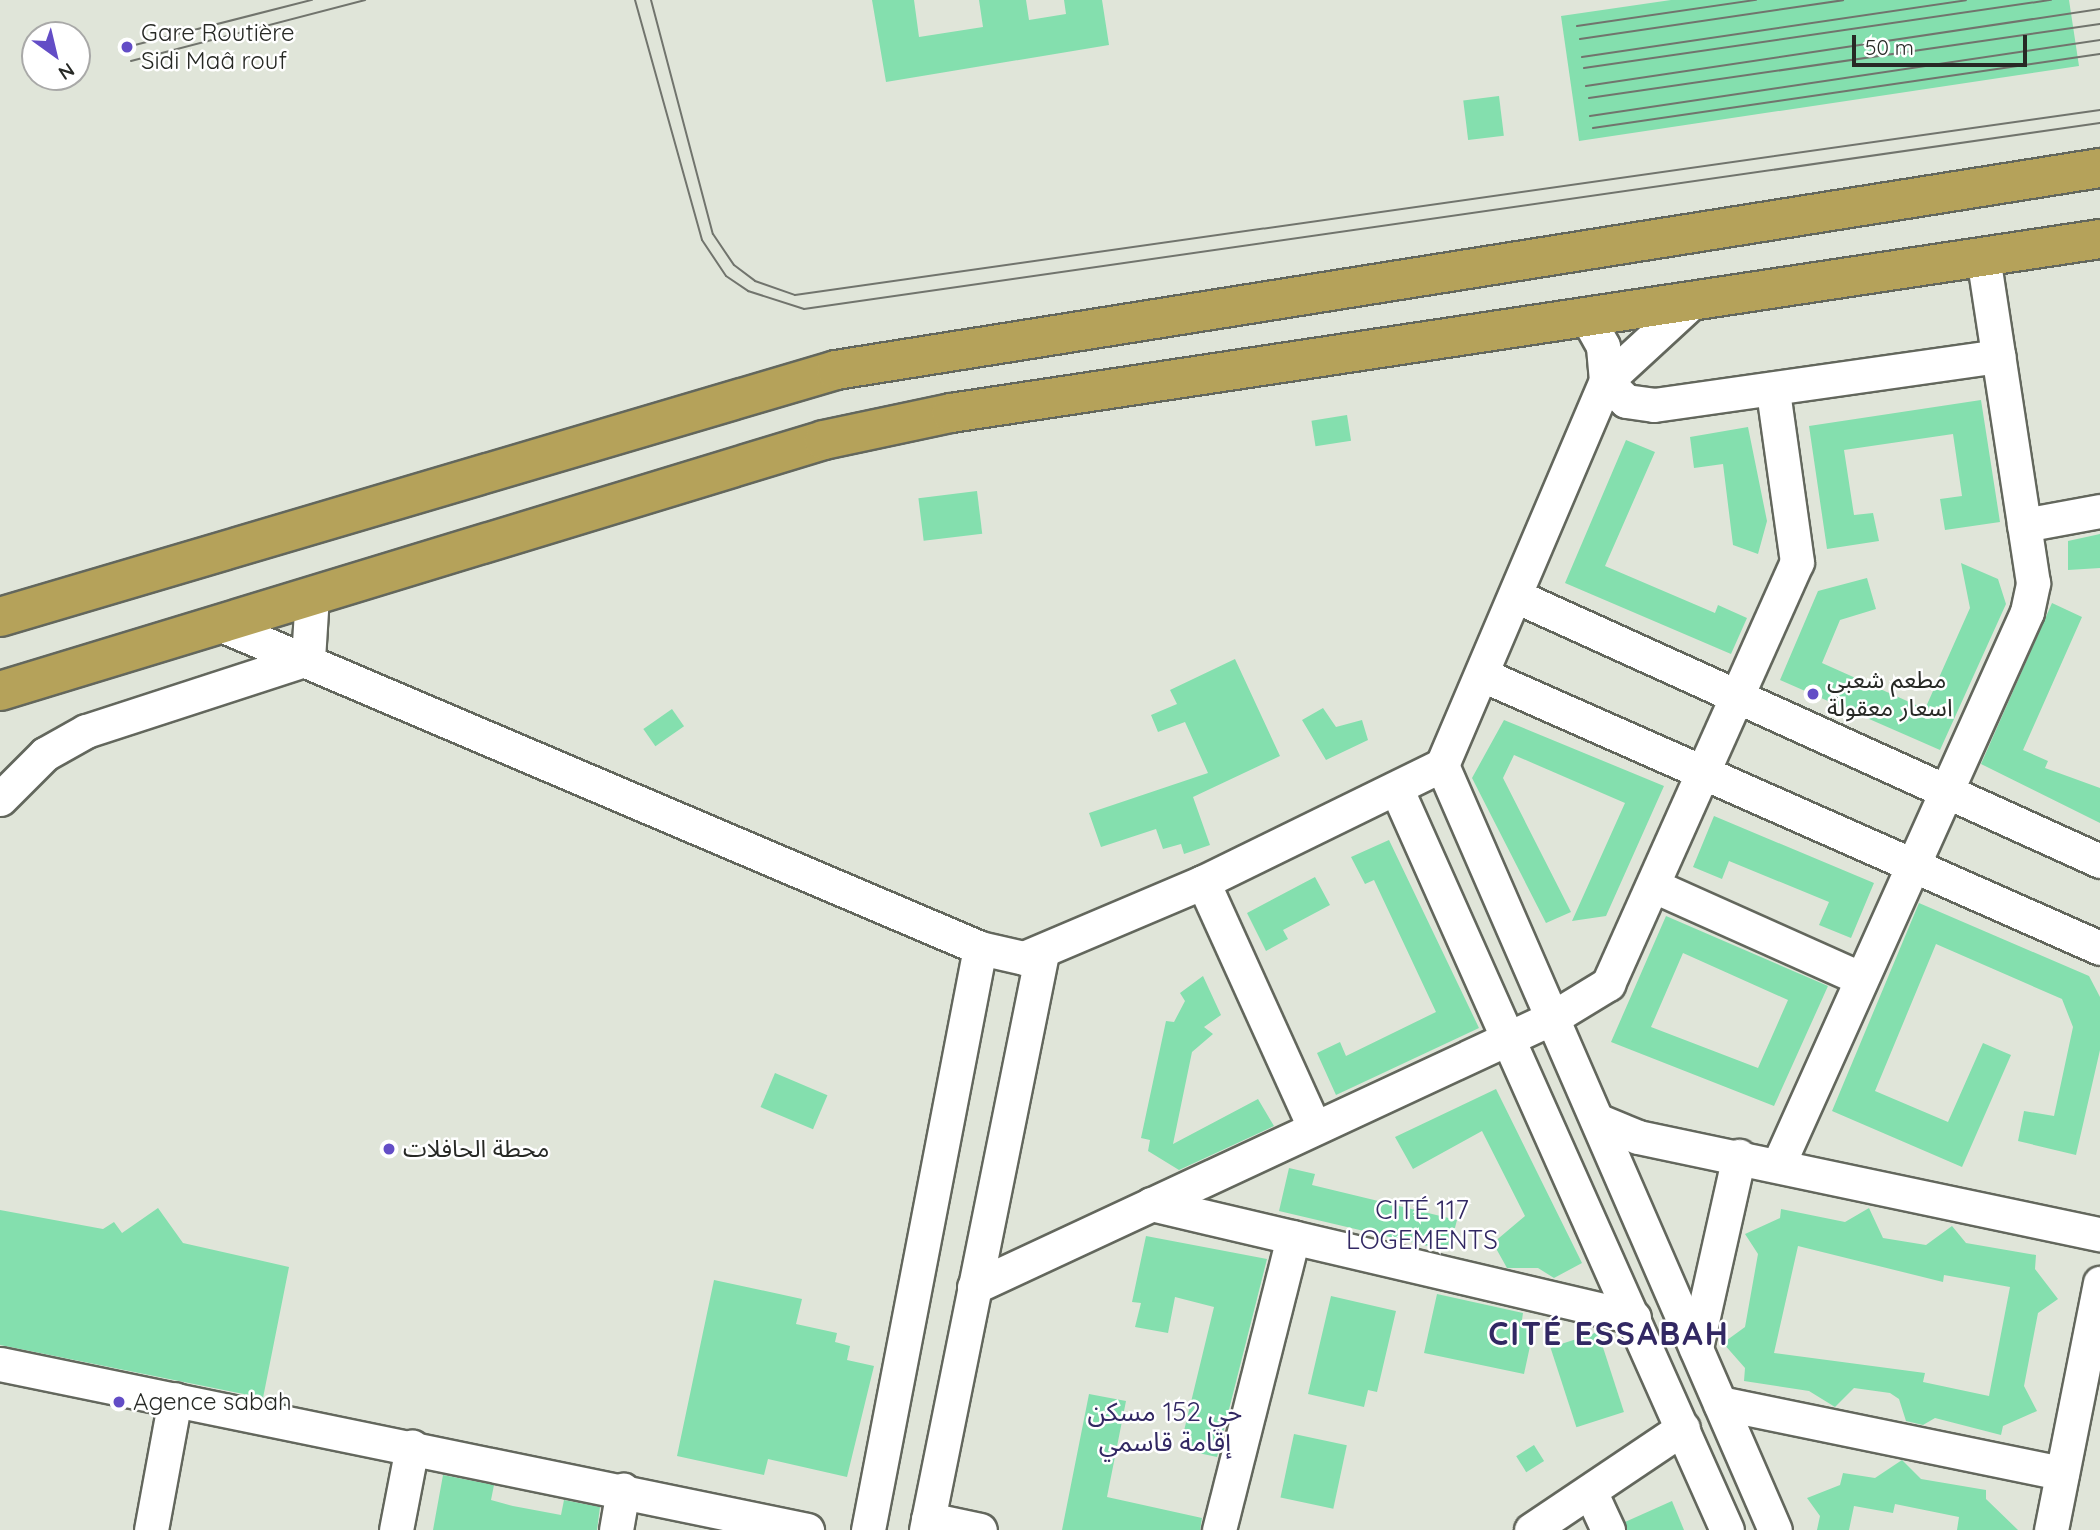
<!DOCTYPE html>
<html>
<head>
<meta charset="utf-8">
<style>
	body { margin:0 }
	#map { position:relative; width:2100px; height:1530px; overflow:hidden; background:#e0e5d9; font-family:Quicksand,"Noto Sans Arabic",sans-serif }
	div>[style] { position:absolute }
	[style*='--x'] { left:calc(var(--x)*1px); top:calc(var(--y)*1px); width:calc(var(--w)*1px); rotate:calc(var(--a)*1deg) }
	.building>* { inset:0; background:#84dfae; transform-origin:0 0 }
	.roads { filter:drop-shadow(2px 0 #63675d) drop-shadow(-2px 0 #63675d) drop-shadow(0 2px #63675d) drop-shadow(0 -2px #63675d) }
	.minor>* { height:33px; margin:-16.5px; padding:0 16.5px; transform-origin:16.5px; border-radius:16.5px; background:#fff }
	.highway>* { height:38px; margin:-19px; padding:0 19px; transform-origin:19px; border-radius:19px; background:#b5a25a }
	.tram>* { height:2px; margin:-1px; padding:0 1px; transform-origin:1px; border-radius:1px; background:#71746d }
	.dots>* { width:19px; height:19px; translate:-50% -50%; box-sizing:border-box; border:4px solid #fff; border-radius:50% }
	span { translate:-50% -50%; white-space:nowrap; text-align:center; line-height:1.15; -webkit-text-stroke:5px #fff; paint-order:stroke }
	.poi-label { font-size:24px; color:#272925 }
	.left { translate:0 -50%; text-align:left }
	.neighbourhood-label { font-size:26px; color:#322863 }
	.district-label { font-size:32px; color:#322863; font-weight:700; letter-spacing:2px }
	.north { position:absolute; left:21px; top:21px; width:70px; height:70px; box-sizing:border-box; background:#fff; border:2px solid #a9a9a8; border-radius:50%; rotate:146deg; font-size:19px; font-weight:700; line-height:28px; text-align:center; color:#272925 }
	.north::after { content:''; display:block; margin:auto; width:24px; height:32px; background:#634dc6; clip-path:polygon(50% 0,100% 100%,50% 72%,0 100%) }
	.scale { position:absolute; left:1852px; top:35px; width:175px; height:32px; box-sizing:border-box; border:4px solid #272925; border-top:0; padding-left:9px; font-size:21px; line-height:24px; white-space:nowrap; color:#272925; -webkit-text-stroke:5px #fff; paint-order:stroke }
</style>
</head>
<body>
<div id="map">
	<div class="building">
		<div style="clip-path:polygon(872px 0,914px 0,919px 37px,983px 27px,979px 0,1026px 0,1029px 20px,1066px 14px,1064px 0,1102px 0,1109px 45px,886px 82px)"></div>
		<div style="clip-path:polygon(1671px 0,2069px 0,2079px 66px,1579px 141px,1561px 16px)"></div>
		<div style="left:1499px;top:96px;width:40px;height:36px;rotate:83deg"></div>
		<div style="clip-path:polygon(1981px 400px,2000px 522px,1945px 530px,1940px 499px,1962px 496px,1953px 434px,1844px 450px,1854px 515px,1873px 513px,1879px 541px,1827px 549px,1809px 426px)"></div>
		<div style="left:1347px;top:415px;width:26px;height:36px;rotate:81deg"></div>
		<div style="clip-path:polygon(1748px 427px,1767px 521px,1758px 554px,1733px 545px,1723px 464px,1694px 468px,1690px 437px)"></div>
		<div style="clip-path:polygon(1626px 440px,1655px 452px,1605px 566px,1715px 613px,1718px 605px,1747px 618px,1731px 654px,1565px 583px)"></div>
		<div style="left:977px;top:491px;width:43px;height:59px;rotate:83deg"></div>
		<div style="clip-path:polygon(2100px 534px,2100px 568px,2068px 570px,2068px 541px)"></div>
		<div style="clip-path:polygon(1961px 563px,1998px 579px,2006px 604px,1940px 750px,1780px 680px,1818px 591px,1867px 578px,1876px 609px,1840px 620px,1822px 663px,1925px 709px,1970px 608px)"></div>
		<div style="clip-path:polygon(2052px 603px,2082px 617px,2023px 750px,2048px 761px,2045px 768px,2100px 788px,2100px 823px,1981px 764px)"></div>
		<div style="clip-path:polygon(1235px 659px,1280px 756px,1193px 797px,1210px 845px,1184px 854px,1181px 844px,1163px 849px,1156px 829px,1101px 847px,1089px 813px,1208px 773px,1185px 722px,1158px 732px,1151px 715px,1177px 704px,1170px 690px)"></div>
		<div style="clip-path:polygon(1323px 708px,1336px 727px,1362px 720px,1368px 740px,1326px 760px,1302px 720px)"></div>
		<div style="left:672px;top:709px;width:21px;height:35px;rotate:55deg"></div>
		<div style="clip-path:polygon(1504px 720px,1664px 786px,1606px 916px,1572px 921px,1625px 803px,1514px 755px,1503px 778px,1571px 912px,1546px 923px,1472px 778px)"></div>
		<div style="clip-path:polygon(1714px 816px,1874px 883px,1851px 938px,1819px 925px,1829px 902px,1729px 861px,1722px 879px,1693px 867px)"></div>
		<div style="clip-path:polygon(1389px 840px,1479px 1028px,1336px 1095px,1317px 1053px,1340px 1042px,1346px 1056px,1436px 1012px,1374px 880px,1365px 884px,1351px 857px)"></div>
		<div style="clip-path:polygon(1315px 877px,1330px 905px,1283px 930px,1288px 939px,1266px 951px,1247px 913px)"></div>
		<div style="clip-path:polygon(1919px 903px,2089px 976px,2100px 997px,2100px 1050px,2076px 1155px,2018px 1141px,2024px 1111px,2054px 1116px,2073px 1027px,2062px 999px,1936px 944px,1875px 1091px,1948px 1122px,1983px 1043px,2011px 1055px,1962px 1167px,1832px 1111px)"></div>
		<div style="clip-path:polygon(evenodd,1666px 916px,1828px 986px,1774px 1106px,1611px 1042px,1666px 916px,1683px 953px,1788px 1000px,1758px 1068px,1651px 1027px,1683px 953px)"></div>
		<div style="clip-path:polygon(1203px 976px,1221px 1015px,1204px 1027px,1213px 1034px,1192px 1052px,1173px 1144px,1258px 1099px,1274px 1126px,1179px 1170px,1148px 1151px,1150px 1140px,1141px 1138px,1166px 1021px,1174px 1022px,1185px 1001px,1180px 993px)"></div>
		<div style="left:775px;top:1073px;width:57px;height:37px;rotate:23deg"></div>
		<div style="clip-path:polygon(1496px 1089px,1582px 1263px,1554px 1278px,1538px 1268px,1507px 1268px,1493px 1243px,1525px 1216px,1482px 1131px,1413px 1169px,1395px 1137px)"></div>
		<div style="clip-path:polygon(1289px 1168px,1315px 1174px,1312px 1185px,1457px 1220px,1449px 1251px,1279px 1211px)"></div>
		<div style="clip-path:polygon(158px 1208px,183px 1243px,289px 1267px,263px 1398px,0 1345px,0 1210px,103px 1229px,114px 1222px,122px 1233px)"></div>
		<div style="clip-path:polygon(evenodd,1869px 1208px,1883px 1238px,1926px 1245px,1952px 1226px,1966px 1243px,2036px 1255px,2035px 1269px,2058px 1299px,2038px 1313px,2024px 1386px,2037px 1411px,2003px 1426px,2001px 1435px,1935px 1418px,1923px 1425px,1906px 1421px,1899px 1399px,1890px 1393px,1854px 1388px,1835px 1407px,1809px 1391px,1744px 1381px,1745px 1368px,1723px 1343px,1745px 1327px,1758px 1254px,1745px 1234px,1780px 1218px,1781px 1209px,1845px 1222px,1869px 1208px,1798px 1246px,1943px 1282px,1944px 1275px,2010px 1287px,1989px 1396px,1923px 1382px,1925px 1373px,1774px 1353px,1798px 1246px)"></div>
		<div style="clip-path:polygon(1146px 1236px,1267px 1259px,1217px 1457px,1189px 1451px,1192px 1438px,1183px 1435px,1214px 1307px,1175px 1297px,1168px 1333px,1135px 1327px,1141px 1303px,1132px 1302px)"></div>
		<div style="clip-path:polygon(714px 1280px,802px 1299px,796px 1324px,837px 1333px,835px 1342px,850px 1346px,847px 1360px,874px 1366px,847px 1477px,768px 1459px,764px 1475px,677px 1456px)"></div>
		<div style="clip-path:polygon(1437px 1294px,1523px 1313px,1522px 1320px,1535px 1323px,1524px 1374px,1424px 1353px)"></div>
		<div style="clip-path:polygon(1331px 1296px,1396px 1311px,1377px 1392px,1368px 1390px,1364px 1407px,1308px 1394px)"></div>
		<div style="left:1598px;top:1332px;width:84px;height:50px;rotate:72deg"></div>
		<div style="clip-path:polygon(1089px 1394px,1126px 1401px,1107px 1497px,1202px 1518px,1200px 1530px,1062px 1530px)"></div>
		<div style="left:1294px;top:1434px;width:54px;height:65px;rotate:12deg"></div>
		<div style="left:1534px;top:1445px;width:19px;height:21px;rotate:58deg"></div>
		<div style="clip-path:polygon(1902px 1460px,1921px 1479px,1986px 1490px,1986px 1499px,2018px 1530px,1957px 1530px,1959px 1517px,1895px 1504px,1893px 1513px,1854px 1506px,1849px 1530px,1817px 1530px,1820px 1516px,1807px 1498px,1840px 1485px,1843px 1473px,1875px 1478px)"></div>
		<div style="clip-path:polygon(443px 1475px,494px 1485px,491px 1500px,513px 1506px,561px 1515px,564px 1500px,600px 1507px,597px 1530px,433px 1530px)"></div>
		<div style="clip-path:polygon(1672px 1501px,1684px 1530px,1627px 1530px,1625px 1522px)"></div>
	</div>
	<div class="roads">
		<div class="minor">
			<div style="--x:1606;--y:381;--w:28;--a:45"></div>
			<div style="--x:1626;--y:401;--w:28;--a:8"></div>
			<div style="--x:1654;--y:405;--w:348;--a:-8.1"></div>
			<div style="--x:1606;--y:381;--w:118;--a:-42.6"></div>
			<div style="--x:2024;--y:525;--w:77;--a:-10.4"></div>
			<div style="--x:1518;--y:597;--w:639;--a:24.4"></div>
			<div style="--x:219;--y:624;--w:827;--a:23.06"></div>
			<div style="--x:980;--y:948;--w:45;--a:12.8"></div>
			<div style="--x:1024;--y:958;--w:194;--a:-23"></div>
			<div style="--x:1203;--y:882;--w:266;--a:-26.1"></div>
			<div style="--x:1442;--y:765;--w:418;--a:-66.9"></div>
			<div style="--x:1606;--y:381;--w:35;--a:-95"></div>
			<div style="--x:1603;--y:346;--w:35;--a:-119"></div>
			<div style="--x:308;--y:659;--w:64;--a:-86.4"></div>
			<div style="--x:1485;--y:676;--w:672;--a:23.86"></div>
			<div style="--x:1442;--y:765;--w:834;--a:66.48"></div>
			<div style="--x:1397;--y:790;--w:810;--a:65.97"></div>
			<div style="--x:0;--y:799;--w:64;--a:-45"></div>
			<div style="--x:45;--y:754;--w:47;--a:-29.3"></div>
			<div style="--x:86;--y:731;--w:233;--a:-18"></div>
			<div style="--x:1203;--y:882;--w:269;--a:65.6"></div>
			<div style="--x:1654;--y:886;--w:226;--a:24.1"></div>
			<div style="--x:1597;--y:1120;--w:44;--a:22.5"></div>
			<div style="--x:1638;--y:1137;--w:472;--a:11.9"></div>
			<div style="--x:1779;--y:1163;--w:604;--a:-65.77"></div>
			<div style="--x:2027;--y:612;--w:30;--a:-78"></div>
			<div style="--x:2033;--y:583;--w:332;--a:-98.7"></div>
			<div style="--x:1151;--y:1204;--w:496;--a:13.2"></div>
			<div style="--x:974;--y:1287;--w:638;--a:-24.96"></div>
			<div style="--x:1552;--y:1018;--w:66;--a:-31.3"></div>
			<div style="--x:1608;--y:984;--w:462;--a:-65.9"></div>
			<div style="--x:1797;--y:562;--w:172;--a:-98"></div>
			<div style="--x:1696;--y:1348;--w:197;--a:-77.4"></div>
			<div style="--x:0;--y:1364;--w:824;--a:11.62"></div>
			<div style="--x:1720;--y:1403;--w:349;--a:11.6"></div>
			<div style="--x:1590;--y:1491;--w:43;--a:65.2"></div>
			<div style="--x:928;--y:1519;--w:53;--a:11.9"></div>
			<div style="--x:151;--y:1530;--w:133;--a:-79.6"></div>
			<div style="--x:396;--y:1530;--w:85;--a:-79.1"></div>
			<div style="--x:616;--y:1530;--w:41;--a:-80.1"></div>
			<div style="--x:868;--y:1530;--w:593;--a:-79.11"></div>
			<div style="--x:926;--y:1530;--w:589;--a:-78.63"></div>
			<div style="--x:1219;--y:1530;--w:302;--a:-75.8"></div>
			<div style="--x:1531;--y:1530;--w:183;--a:-33.9"></div>
			<div style="--x:2051;--y:1530;--w:252;--a:-78.8"></div>
		</div>
		<div class="highway">
			<div style="--x:0;--y:617;--w:872;--a:-16.46"></div>
			<div style="--x:836;--y:370;--w:1280;--a:-9.08"></div>
			<div style="--x:0;--y:691;--w:861;--a:-16.94"></div>
			<div style="--x:824;--y:440;--w:130;--a:-12"></div>
			<div style="--x:951;--y:413;--w:1162;--a:-8.61"></div>
		</div>
	</div>
	<div class="tram">
		<div style="--x:635;--y:0;--w:249;--a:74.4"></div>
		<div style="--x:702;--y:240;--w:43;--a:56.3"></div>
		<div style="--x:726;--y:276;--w:27;--a:34"></div>
		<div style="--x:748;--y:291;--w:59;--a:17.8"></div>
		<div style="--x:804;--y:309;--w:1309;--a:-8.17"></div>
		<div style="--x:651;--y:0;--w:242;--a:75.2"></div>
		<div style="--x:713;--y:234;--w:37;--a:56"></div>
		<div style="--x:734;--y:265;--w:26;--a:37"></div>
		<div style="--x:755;--y:281;--w:42;--a:19.3"></div>
		<div style="--x:795;--y:295;--w:1318;--a:-8.07"></div>
		<div style="--x:1577;--y:26;--w:181;--a:-8.3"></div>
		<div style="--x:1580;--y:39;--w:266;--a:-8.4"></div>
		<div style="--x:127;--y:47;--w:191;--a:-14.3"></div>
		<div style="--x:1582;--y:57;--w:388;--a:-8.4"></div>
		<div style="--x:131;--y:61;--w:242;--a:-14.6"></div>
		<div style="--x:1584;--y:68;--w:472;--a:-8.3"></div>
		<div style="--x:1586;--y:86;--w:520;--a:-8.52"></div>
		<div style="--x:1589;--y:98;--w:516;--a:-8.24"></div>
		<div style="--x:1590;--y:116;--w:516;--a:-8.48"></div>
		<div style="--x:1593;--y:128;--w:512;--a:-8.3"></div>
	</div>
	<div class="dots">
		<div style="left:127px;top:47px;background:#634dc6"></div>
		<div style="left:1813px;top:694px;background:#634dc6"></div>
		<div style="left:389px;top:1149px;background:#634dc6"></div>
		<div style="left:119px;top:1402px;background:#634dc6"></div>
	</div>
	<div class="poi-label">
		<span class="left" style="left:141px;top:47px">Gare Routière<br>Sidi Maâ rouf</span>
		<span class="left" style="left:1827px;top:694px">مطعم شعبي<br>اسعار معقولة</span>
		<span class="left" style="left:403px;top:1149px">محطة الحافلات</span>
		<span class="left" style="left:133px;top:1402px">Agence sabah</span>
	</div>
	<div class="neighbourhood-label">
		<span style="left:1422px;top:1225px">CITÉ 117<br>LOGEMENTS</span>
		<span style="left:1165px;top:1427px">حي 152 مسكن<br>إقامة قاسمي</span>
	</div>
	<div class="district-label">
		<span style="left:1609px;top:1333px">CITÉ ESSABAH</span>
	</div>
	<div class="north">N</div>
	<div class="scale">50 m</div>
</div>
</body>
</html>
